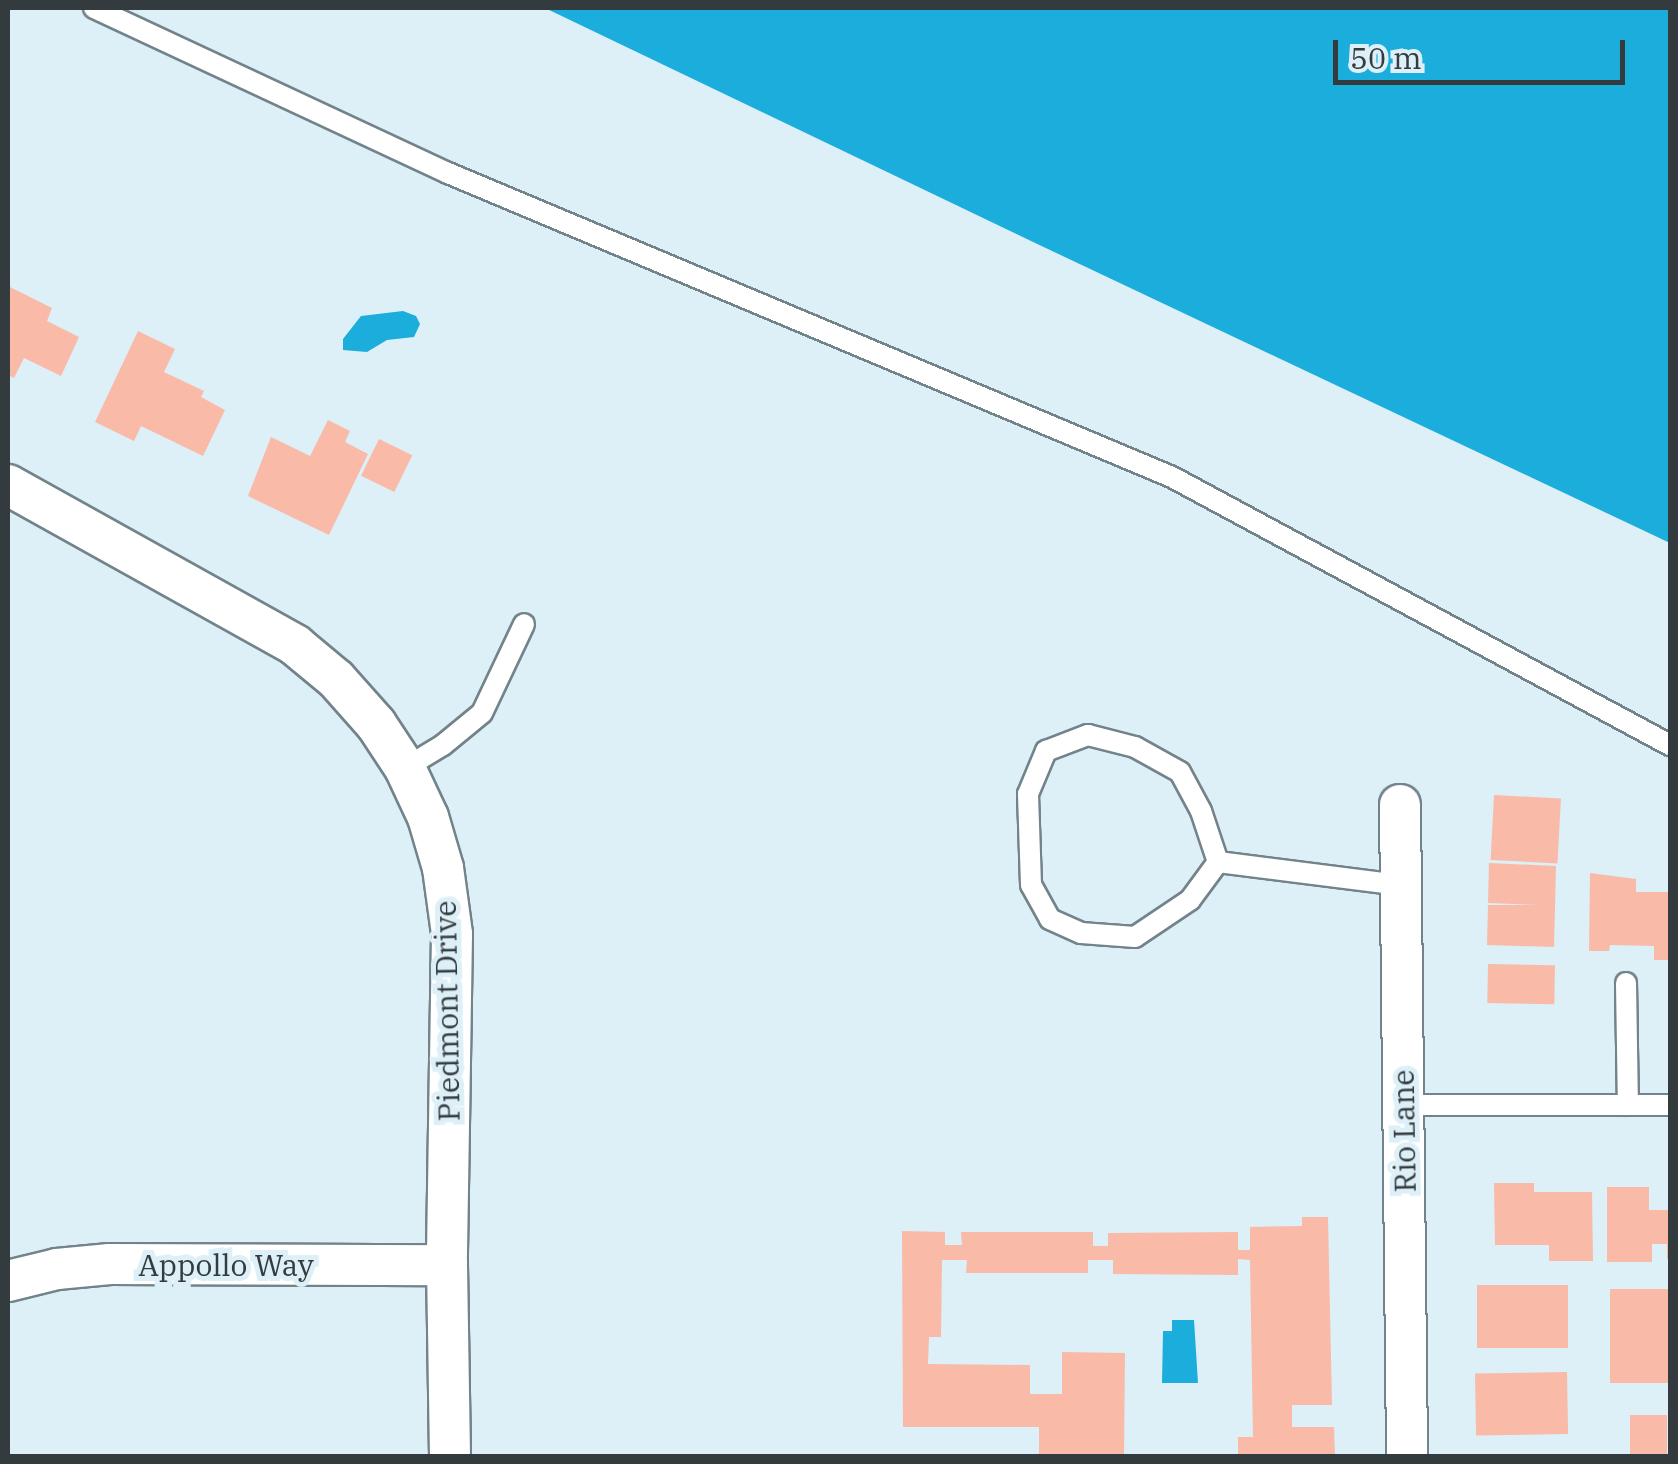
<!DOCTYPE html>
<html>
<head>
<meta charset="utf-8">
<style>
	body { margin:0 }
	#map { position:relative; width:1678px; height:1464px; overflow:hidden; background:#ddeff7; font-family:"IBM Plex Serif",serif }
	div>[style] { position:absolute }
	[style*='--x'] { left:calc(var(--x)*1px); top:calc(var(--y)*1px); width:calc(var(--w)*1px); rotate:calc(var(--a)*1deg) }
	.water>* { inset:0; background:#1baddb }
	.building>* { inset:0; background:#f9baa8; transform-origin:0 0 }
	.roads { filter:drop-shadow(2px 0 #72838a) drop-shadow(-2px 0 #72838a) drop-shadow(0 2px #72838a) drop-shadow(0 -2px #72838a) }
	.lane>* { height:20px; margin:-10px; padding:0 10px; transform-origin:10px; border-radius:10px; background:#fff }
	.street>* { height:40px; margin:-20px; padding:0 20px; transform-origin:20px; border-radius:20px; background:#fff }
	span { translate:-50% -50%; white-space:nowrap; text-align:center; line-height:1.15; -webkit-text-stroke:10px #ddeff7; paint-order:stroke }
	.street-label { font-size:30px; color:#343b3f }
	.frame { position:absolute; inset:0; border:10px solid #343b3f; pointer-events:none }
	.scale { position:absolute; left:1333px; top:40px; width:292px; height:45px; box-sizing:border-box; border:5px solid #343b3f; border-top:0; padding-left:12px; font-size:30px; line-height:35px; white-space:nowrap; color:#343b3f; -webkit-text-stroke:8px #ddeff7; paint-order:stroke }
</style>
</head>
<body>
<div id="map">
	<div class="water">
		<div style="clip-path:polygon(545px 8px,1670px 8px,1670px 543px,1031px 241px)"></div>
		<div style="clip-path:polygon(403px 311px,416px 316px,420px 324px,414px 337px,387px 340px,367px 352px,343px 350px,343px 339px,361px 316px)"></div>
		<div style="clip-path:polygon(1172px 1320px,1194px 1320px,1198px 1383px,1162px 1383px,1163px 1331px,1172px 1331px)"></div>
	</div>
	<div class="building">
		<div style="clip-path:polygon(8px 286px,52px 308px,47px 321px,79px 337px,61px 376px,24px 358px,14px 378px,8px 375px)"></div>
		<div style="clip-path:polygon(138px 331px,175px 349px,164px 372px,204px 391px,201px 397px,225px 410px,203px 456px,141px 426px,134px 441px,95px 422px)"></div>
		<div style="clip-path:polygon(328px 420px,350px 431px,345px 442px,368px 454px,329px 535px,248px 496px,271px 437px,310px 456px)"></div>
		<div style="left:379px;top:439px;width:37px;height:41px;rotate:26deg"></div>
		<div style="left:1494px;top:795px;width:67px;height:65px;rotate:3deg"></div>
		<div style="clip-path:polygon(1489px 863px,1556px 866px,1554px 947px,1487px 945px,1488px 905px,1540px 905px,1488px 903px)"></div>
		<div style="clip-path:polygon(1590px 873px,1636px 879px,1636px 892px,1670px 892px,1670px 960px,1654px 960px,1654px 946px,1610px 945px,1609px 951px,1589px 951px)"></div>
		<div style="left:1488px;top:964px;width:67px;height:39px;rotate:1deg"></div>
		<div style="clip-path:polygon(1494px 1183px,1534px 1183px,1534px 1192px,1592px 1192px,1593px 1261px,1549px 1261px,1549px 1245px,1495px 1245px)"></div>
		<div style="clip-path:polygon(1607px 1187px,1649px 1187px,1649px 1210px,1670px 1210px,1670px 1259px,1667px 1259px,1667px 1244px,1652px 1244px,1652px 1262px,1607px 1262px)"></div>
		<div style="clip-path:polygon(1302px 1217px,1328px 1217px,1332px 1405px,1292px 1405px,1292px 1427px,1334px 1427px,1335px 1456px,1238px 1456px,1238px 1437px,1253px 1437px,1250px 1260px,1238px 1259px,1238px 1275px,1113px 1274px,1113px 1260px,1088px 1260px,1088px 1273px,966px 1273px,967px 1260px,942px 1260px,941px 1337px,929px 1337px,928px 1364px,1030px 1365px,1030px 1394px,1062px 1394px,1062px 1352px,1125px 1353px,1124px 1456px,1039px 1456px,1039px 1427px,903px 1427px,902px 1231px,945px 1232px,945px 1245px,962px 1245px,961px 1232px,1093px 1232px,1093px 1246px,1108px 1246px,1108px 1233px,1238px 1232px,1238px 1250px,1250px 1250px,1250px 1227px,1302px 1226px)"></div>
		<div style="left:1477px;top:1285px;width:91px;height:63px"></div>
		<div style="left:1610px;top:1289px;width:60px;height:94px"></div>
		<div style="left:1567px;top:1372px;width:62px;height:92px;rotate:89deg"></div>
		<div style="left:1630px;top:1415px;width:37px;height:41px"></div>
	</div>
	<div class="roads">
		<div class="lane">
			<div style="--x:94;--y:8;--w:391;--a:25"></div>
			<div style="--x:448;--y:173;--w:785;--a:22.78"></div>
			<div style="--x:1172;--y:477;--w:566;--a:28.29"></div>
			<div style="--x:1088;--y:735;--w:49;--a:14.3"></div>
			<div style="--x:1135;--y:747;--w:51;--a:29.1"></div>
			<div style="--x:1180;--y:772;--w:44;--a:61.7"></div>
			<div style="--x:1201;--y:811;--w:54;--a:71.6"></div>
			<div style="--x:1218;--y:862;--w:47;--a:126.4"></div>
			<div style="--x:1190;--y:900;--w:66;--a:146.1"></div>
			<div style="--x:1135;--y:937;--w:54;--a:-175.8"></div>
			<div style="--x:1081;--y:933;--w:34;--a:-156"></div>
			<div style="--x:1050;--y:919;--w:39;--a:-119"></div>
			<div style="--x:1031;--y:885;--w:91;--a:-91.9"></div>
			<div style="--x:1028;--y:794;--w:47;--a:-67.3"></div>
			<div style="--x:1046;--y:751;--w:45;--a:-20.9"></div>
			<div style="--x:405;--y:768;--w:44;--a:-31.2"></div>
			<div style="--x:443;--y:745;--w:50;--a:-39.4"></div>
			<div style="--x:482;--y:713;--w:98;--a:-64.7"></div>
			<div style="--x:1218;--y:862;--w:184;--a:7.2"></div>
			<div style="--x:1626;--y:983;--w:122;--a:89.1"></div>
			<div style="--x:1404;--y:1105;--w:266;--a:0"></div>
		</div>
		<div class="street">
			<div style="--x:8;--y:485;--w:329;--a:29.1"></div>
			<div style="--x:295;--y:645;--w:53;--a:39.7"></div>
			<div style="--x:336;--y:679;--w:60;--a:48.4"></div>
			<div style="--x:376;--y:724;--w:53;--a:56.6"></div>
			<div style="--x:405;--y:768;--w:54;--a:64.9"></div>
			<div style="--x:428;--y:817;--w:53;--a:73.6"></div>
			<div style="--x:443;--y:868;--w:67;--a:82.2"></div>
			<div style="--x:452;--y:934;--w:331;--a:90.9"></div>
			<div style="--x:447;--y:1265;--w:191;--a:89.1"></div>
			<div style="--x:1400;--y:805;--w:651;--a:89.38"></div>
			<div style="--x:8;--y:1281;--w:50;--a:-13.8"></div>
			<div style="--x:57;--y:1269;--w:53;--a:-5.4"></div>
			<div style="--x:110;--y:1264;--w:337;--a:0.2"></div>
		</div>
	</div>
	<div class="street-label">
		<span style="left:447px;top:1011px;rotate:-91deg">Piedmont Drive</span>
		<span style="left:1404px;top:1131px;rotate:-91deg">Rio Lane</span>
		<span style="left:226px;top:1265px">Appollo Way</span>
	</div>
	<div class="frame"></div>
	<div class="scale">50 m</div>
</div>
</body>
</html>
